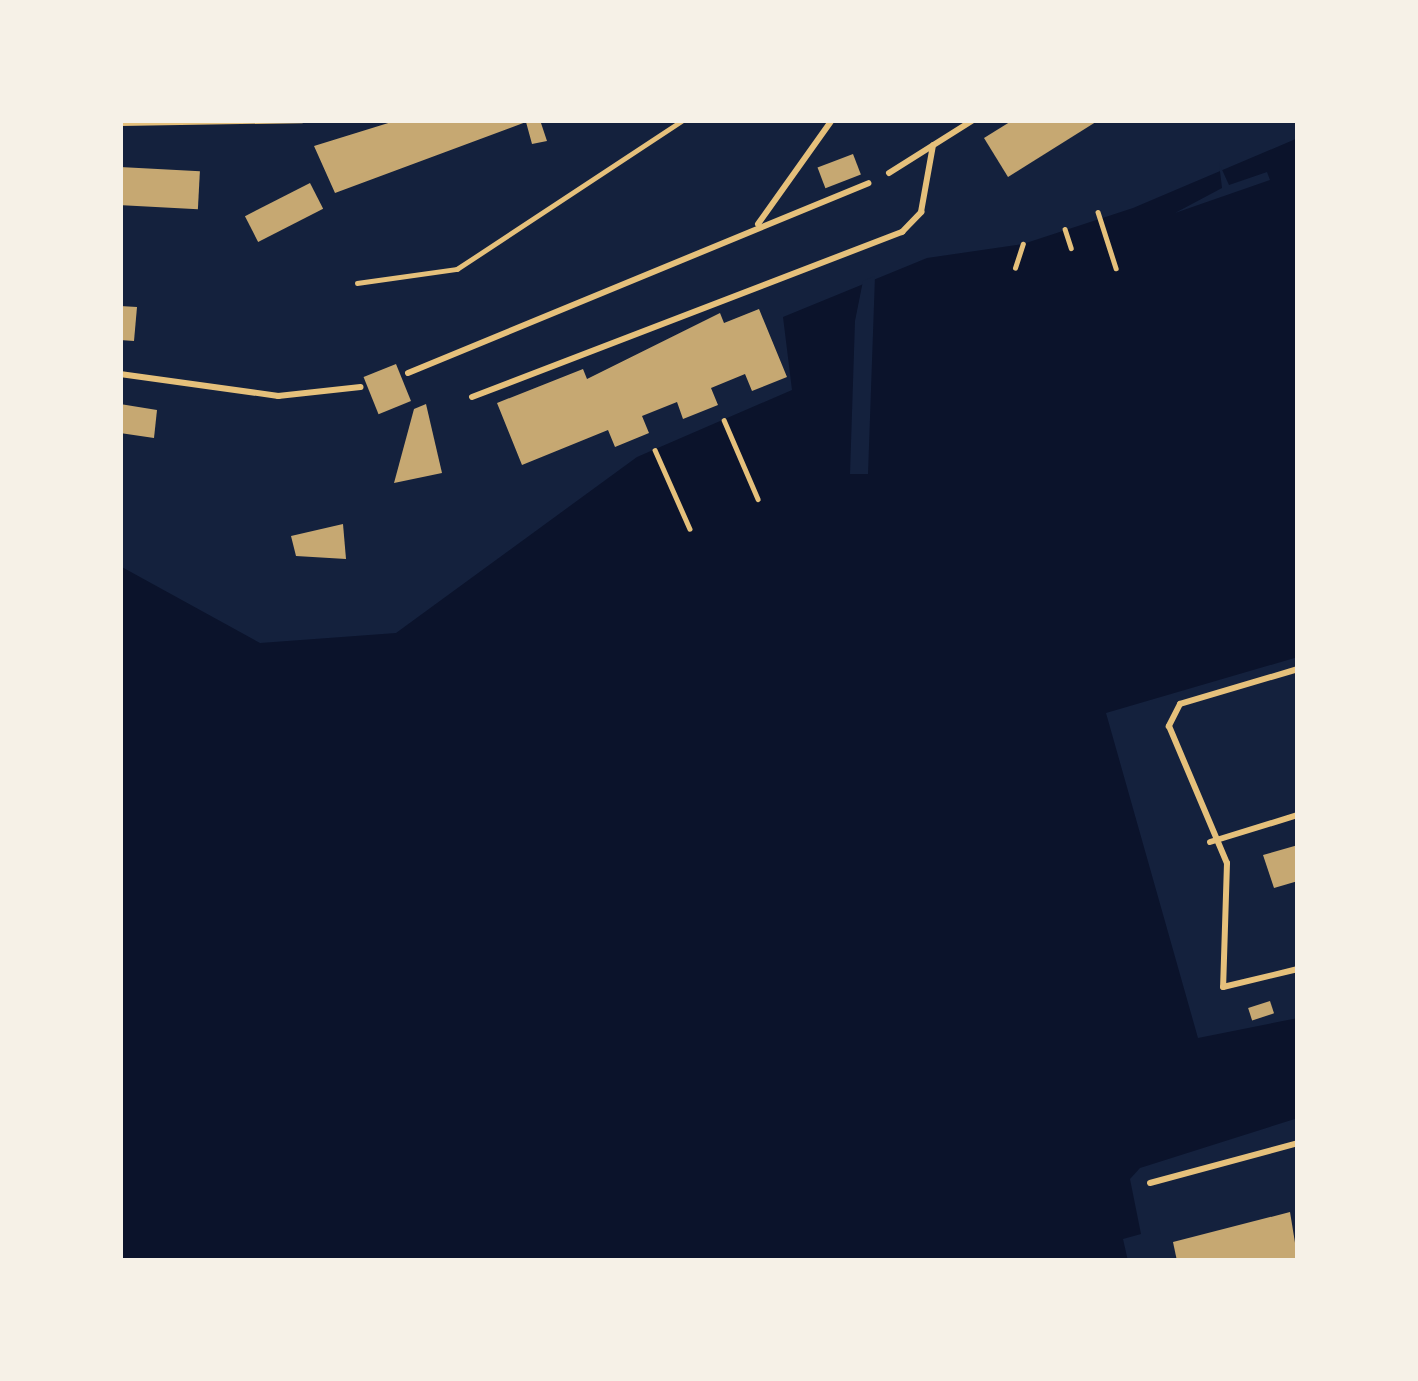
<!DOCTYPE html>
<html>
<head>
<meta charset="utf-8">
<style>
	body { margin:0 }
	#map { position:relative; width:1418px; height:1381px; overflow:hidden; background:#14213d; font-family:"Fira Sans Condensed",sans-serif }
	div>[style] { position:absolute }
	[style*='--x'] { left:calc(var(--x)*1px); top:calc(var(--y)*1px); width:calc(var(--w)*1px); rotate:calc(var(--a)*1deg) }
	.water>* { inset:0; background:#0b132b }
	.pier>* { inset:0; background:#14213d }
	.building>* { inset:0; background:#c6a872; transform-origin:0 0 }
	.path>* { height:4.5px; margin:-2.25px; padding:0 2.25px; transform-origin:2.25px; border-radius:2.25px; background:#e5c07b }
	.service>* { height:6px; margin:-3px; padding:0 3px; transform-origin:3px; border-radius:3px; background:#e5c07b }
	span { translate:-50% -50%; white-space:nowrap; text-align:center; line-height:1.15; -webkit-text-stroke:12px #f6f1e7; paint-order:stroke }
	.frame { position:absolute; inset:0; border:123px solid #f6f1e7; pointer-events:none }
</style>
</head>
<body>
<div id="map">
	<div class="water">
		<div style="clip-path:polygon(1298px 138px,1298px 657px,1106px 713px,1198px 1038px,1298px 1018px,1298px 1118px,1140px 1168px,1130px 1179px,1141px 1234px,1123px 1239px,1128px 1261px,120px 1261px,120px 566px,260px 643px,396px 633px,637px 457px,792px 390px,783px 317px,927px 258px,1023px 244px,1133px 208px)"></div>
	</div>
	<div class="pier">
		<div style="clip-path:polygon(1219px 163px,1229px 185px,1267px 172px,1270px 180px,1175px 213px,1222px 188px)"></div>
		<div style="clip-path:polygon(875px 276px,868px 474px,850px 474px,855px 321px,863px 281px)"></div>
	</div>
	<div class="building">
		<div style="clip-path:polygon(398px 120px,540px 120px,547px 141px,532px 144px,526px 122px,335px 193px,314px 146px)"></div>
		<div style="clip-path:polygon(1013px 120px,1099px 120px,1008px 177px,984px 138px)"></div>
		<div style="left:853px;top:154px;width:22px;height:38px;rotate:69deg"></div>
		<div style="left:120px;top:167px;width:80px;height:38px;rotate:3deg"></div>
		<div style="left:310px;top:183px;width:29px;height:73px;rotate:63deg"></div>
		<div style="clip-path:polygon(120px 306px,137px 307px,134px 341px,120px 340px)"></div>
		<div style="clip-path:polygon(759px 309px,787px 377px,752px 391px,745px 374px,711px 388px,718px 405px,683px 419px,677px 402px,642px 416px,649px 433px,615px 447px,608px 430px,522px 465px,497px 403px,583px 369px,587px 379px,720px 313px,724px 323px)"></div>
		<div style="left:396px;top:364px;width:40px;height:35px;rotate:68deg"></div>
		<div style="clip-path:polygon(120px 404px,157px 410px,154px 438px,120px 433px)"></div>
		<div style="clip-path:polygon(426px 404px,442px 473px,394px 483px,414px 409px)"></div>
		<div style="clip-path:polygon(343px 524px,346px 559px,296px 556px,291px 536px)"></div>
		<div style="clip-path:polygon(1298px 845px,1298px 881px,1274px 888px,1263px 855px)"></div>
		<div style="left:1270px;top:1001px;width:13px;height:23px;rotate:72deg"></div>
		<div style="clip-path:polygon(1290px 1212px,1298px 1261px,1177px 1261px,1173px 1242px)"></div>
	</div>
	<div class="path">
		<div style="--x:1098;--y:212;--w:59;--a:72.2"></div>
		<div style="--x:1065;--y:229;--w:20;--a:72"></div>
		<div style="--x:1015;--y:268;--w:25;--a:-72"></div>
		<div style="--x:357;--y:283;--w:101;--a:-8"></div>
		<div style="--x:457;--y:269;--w:271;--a:-33.4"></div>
		<div style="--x:724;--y:420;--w:86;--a:66.7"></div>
		<div style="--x:655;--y:450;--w:86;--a:66.1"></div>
	</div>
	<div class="service">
		<div style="--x:120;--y:123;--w:182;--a:-0.9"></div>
		<div style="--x:889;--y:173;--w:99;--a:-32.2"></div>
		<div style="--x:758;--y:224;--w:128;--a:-54.6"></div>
		<div style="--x:408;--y:373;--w:498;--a:-22.4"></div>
		<div style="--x:120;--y:374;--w:160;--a:7.9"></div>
		<div style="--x:278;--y:396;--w:83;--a:-6.2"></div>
		<div style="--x:472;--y:397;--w:461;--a:-21"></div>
		<div style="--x:902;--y:232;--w:28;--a:-46"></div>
		<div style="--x:921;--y:212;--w:68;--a:-79.8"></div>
		<div style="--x:1298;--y:669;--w:123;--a:163.5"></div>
		<div style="--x:1180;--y:704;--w:25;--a:117"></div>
		<div style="--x:1169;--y:726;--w:149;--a:67.1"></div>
		<div style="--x:1227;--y:863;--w:124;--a:91.8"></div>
		<div style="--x:1223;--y:987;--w:77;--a:-13.5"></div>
		<div style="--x:1210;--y:842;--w:92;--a:-17.1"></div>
		<div style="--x:1150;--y:1183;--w:153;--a:-15.1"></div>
	</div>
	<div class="frame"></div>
</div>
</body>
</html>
